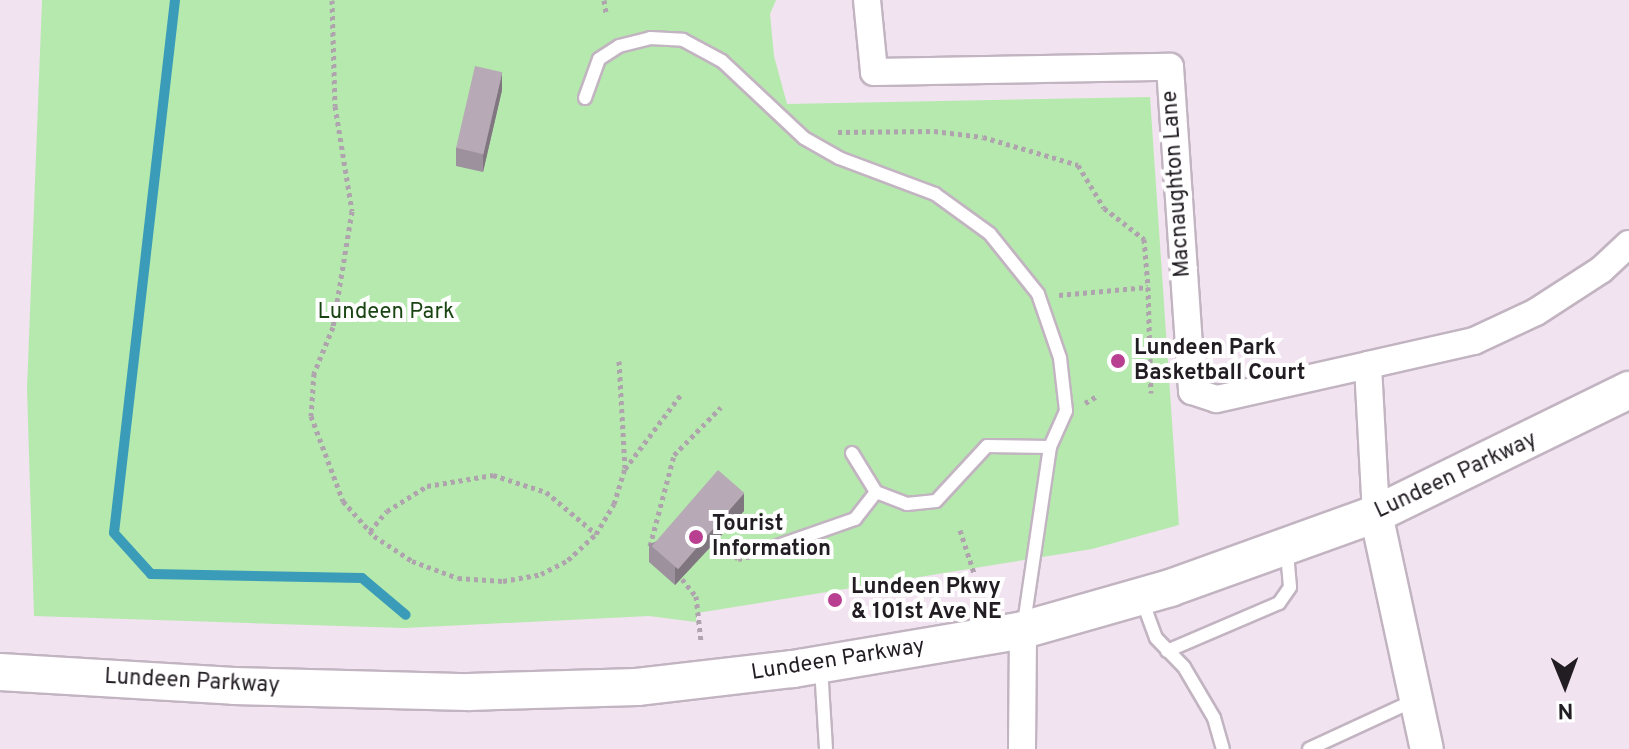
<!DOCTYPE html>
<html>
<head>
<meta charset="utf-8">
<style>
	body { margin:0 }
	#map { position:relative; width:1629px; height:749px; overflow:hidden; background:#f1e3f0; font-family:Overpass,sans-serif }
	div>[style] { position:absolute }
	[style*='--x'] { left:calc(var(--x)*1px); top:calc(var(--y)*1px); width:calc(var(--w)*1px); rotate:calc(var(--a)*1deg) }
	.green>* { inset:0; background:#b6e9ad }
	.stream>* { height:10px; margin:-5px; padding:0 5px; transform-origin:5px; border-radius:5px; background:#3a9cb8 }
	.path>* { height:5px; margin-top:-2.5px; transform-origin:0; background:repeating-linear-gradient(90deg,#afa4ae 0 4px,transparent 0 8px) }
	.roads { filter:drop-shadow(2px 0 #c2b4c1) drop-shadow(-2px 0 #c2b4c1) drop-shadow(0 2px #c2b4c1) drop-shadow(0 -2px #c2b4c1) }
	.service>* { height:12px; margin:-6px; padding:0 6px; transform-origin:6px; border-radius:6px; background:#fff }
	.minor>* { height:26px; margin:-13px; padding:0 13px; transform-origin:13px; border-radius:13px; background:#fff }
	.tertiary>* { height:32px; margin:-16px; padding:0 16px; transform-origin:16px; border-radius:16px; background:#fff }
	.secondary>* { height:36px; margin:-18px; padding:0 18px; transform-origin:18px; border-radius:18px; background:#fff }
	.wall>* { inset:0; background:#9d919d }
	.shaded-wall>* { inset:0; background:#80767f }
	.building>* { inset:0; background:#b7a9b6; transform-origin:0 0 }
	.dots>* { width:22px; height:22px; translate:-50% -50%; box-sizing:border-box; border:4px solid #fff; border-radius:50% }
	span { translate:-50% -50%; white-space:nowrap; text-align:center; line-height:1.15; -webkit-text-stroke:8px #fff; paint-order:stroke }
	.street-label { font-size:22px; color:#221d22 }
	.park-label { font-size:22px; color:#1a4513 }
	.poi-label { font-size:22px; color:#221d22; font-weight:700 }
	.left { translate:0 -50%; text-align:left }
	.north { position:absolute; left:1525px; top:645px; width:80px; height:80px; -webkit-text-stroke:6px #fff; paint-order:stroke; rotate:179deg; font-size:22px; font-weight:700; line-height:32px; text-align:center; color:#221d22 }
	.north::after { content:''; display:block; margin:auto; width:28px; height:36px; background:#221d22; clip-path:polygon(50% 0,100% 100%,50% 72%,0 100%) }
</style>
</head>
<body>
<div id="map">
	<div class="green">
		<div style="clip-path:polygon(42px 0,776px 0,770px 14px,774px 56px,787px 104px,1150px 97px,1179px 525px,1092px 549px,697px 613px,696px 622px,649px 616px,404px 628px,34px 616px,27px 389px)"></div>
	</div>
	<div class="stream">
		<div style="--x:175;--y:0;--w:536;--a:96.53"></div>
		<div style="--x:114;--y:533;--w:55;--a:47.9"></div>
		<div style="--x:151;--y:574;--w:211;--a:1.1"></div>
		<div style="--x:362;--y:578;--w:57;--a:40.1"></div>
	</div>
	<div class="path">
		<div style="--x:332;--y:0;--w:106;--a:88.4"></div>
		<div style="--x:335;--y:106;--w:106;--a:80.8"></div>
		<div style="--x:352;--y:211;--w:118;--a:99.3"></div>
		<div style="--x:333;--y:327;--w:50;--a:112.4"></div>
		<div style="--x:314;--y:373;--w:43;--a:94"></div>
		<div style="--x:311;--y:416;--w:91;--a:69.4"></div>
		<div style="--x:343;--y:501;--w:47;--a:48.5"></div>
		<div style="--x:374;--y:536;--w:45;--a:33.3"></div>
		<div style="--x:412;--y:561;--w:49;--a:20.3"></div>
		<div style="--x:458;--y:578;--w:45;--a:3.8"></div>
		<div style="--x:503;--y:581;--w:39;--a:-10"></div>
		<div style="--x:541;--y:574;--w:30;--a:-27"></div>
		<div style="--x:568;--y:560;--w:38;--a:-43"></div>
		<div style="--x:596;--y:534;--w:35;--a:-59"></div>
		<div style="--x:614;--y:504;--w:37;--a:-73"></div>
		<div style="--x:625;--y:469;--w:95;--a:-53.1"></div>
		<div style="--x:604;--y:0;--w:13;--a:81"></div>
		<div style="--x:838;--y:132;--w:96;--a:-0.6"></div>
		<div style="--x:934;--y:131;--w:49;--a:7"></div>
		<div style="--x:983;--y:137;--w:99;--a:16.4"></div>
		<div style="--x:1078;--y:165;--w:50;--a:58.8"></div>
		<div style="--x:1104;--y:208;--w:51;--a:37.8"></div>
		<div style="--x:1144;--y:239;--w:48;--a:85.2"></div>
		<div style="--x:1059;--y:295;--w:89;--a:-5.1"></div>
		<div style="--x:1148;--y:287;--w:106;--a:88.4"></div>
		<div style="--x:619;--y:361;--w:107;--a:86.8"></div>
		<div style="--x:1085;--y:403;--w:14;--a:-30"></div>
		<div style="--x:960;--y:530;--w:45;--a:72"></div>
		<div style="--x:370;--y:531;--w:26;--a:-50"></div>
		<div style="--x:387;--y:511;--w:47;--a:-32"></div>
		<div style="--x:427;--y:486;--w:67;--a:-9.5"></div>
		<div style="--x:493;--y:475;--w:56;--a:17.8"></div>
		<div style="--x:546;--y:492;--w:65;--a:40"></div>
		<div style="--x:717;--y:540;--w:28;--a:42"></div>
		<div style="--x:738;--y:559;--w:18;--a:-13"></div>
		<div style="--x:650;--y:546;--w:94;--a:-75.2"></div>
		<div style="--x:674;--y:455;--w:67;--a:-45.6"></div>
		<div style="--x:682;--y:579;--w:22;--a:51"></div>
		<div style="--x:696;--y:596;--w:46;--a:83.8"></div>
	</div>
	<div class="roads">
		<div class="service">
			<div style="--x:585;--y:98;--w:41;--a:-70.3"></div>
			<div style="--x:599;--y:59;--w:24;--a:-33"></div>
			<div style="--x:619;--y:46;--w:32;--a:-14"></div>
			<div style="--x:650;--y:38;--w:33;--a:3"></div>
			<div style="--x:683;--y:40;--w:44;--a:28.3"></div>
			<div style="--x:722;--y:61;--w:112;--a:43.2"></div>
			<div style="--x:804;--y:138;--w:40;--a:29.7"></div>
			<div style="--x:839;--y:158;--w:103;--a:20.6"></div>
			<div style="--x:935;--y:194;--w:68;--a:36"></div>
			<div style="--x:990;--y:234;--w:77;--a:51.3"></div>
			<div style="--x:1038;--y:294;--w:68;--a:71"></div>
			<div style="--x:1060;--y:358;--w:53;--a:83.5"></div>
			<div style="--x:1066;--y:411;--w:39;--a:114"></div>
			<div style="--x:852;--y:453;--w:46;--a:58.4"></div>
			<div style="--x:876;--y:492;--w:33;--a:21"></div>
			<div style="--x:907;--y:504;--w:29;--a:-6"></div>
			<div style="--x:936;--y:501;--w:75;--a:-47.2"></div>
			<div style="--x:987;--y:446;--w:63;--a:0.9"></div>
			<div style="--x:1050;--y:447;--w:179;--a:98.4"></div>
			<div style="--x:775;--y:547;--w:85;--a:-19.3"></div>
			<div style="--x:855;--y:519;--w:34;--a:-52"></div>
			<div style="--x:1142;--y:600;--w:40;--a:69.8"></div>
			<div style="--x:1156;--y:638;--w:40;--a:46"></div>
			<div style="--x:1184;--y:667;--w:59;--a:59.5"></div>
			<div style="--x:1214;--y:718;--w:32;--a:74"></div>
			<div style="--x:1167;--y:651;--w:122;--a:-23.2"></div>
			<div style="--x:1279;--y:603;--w:19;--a:-55"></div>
			<div style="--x:1290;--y:587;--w:37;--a:-95"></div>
			<div style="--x:821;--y:667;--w:82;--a:86.5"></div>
			<div style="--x:1309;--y:749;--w:115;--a:-24.8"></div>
		</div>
		<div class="minor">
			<div style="--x:867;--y:0;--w:72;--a:84.4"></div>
			<div style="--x:874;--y:72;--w:296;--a:-1"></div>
			<div style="--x:1170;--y:67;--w:325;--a:86.1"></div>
			<div style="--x:1192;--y:391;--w:26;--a:18"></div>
			<div style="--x:1217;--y:399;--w:155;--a:-12.7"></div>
			<div style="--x:1376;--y:514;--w:149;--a:-93.1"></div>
			<div style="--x:1368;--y:365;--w:109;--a:-12.8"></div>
			<div style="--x:1474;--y:341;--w:68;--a:-25.1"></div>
			<div style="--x:1536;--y:312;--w:77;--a:-32.9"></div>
			<div style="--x:1601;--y:270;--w:38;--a:-43"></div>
			<div style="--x:1022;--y:749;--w:119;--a:-89.5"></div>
		</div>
		<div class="tertiary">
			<div style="--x:1376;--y:514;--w:240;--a:77.8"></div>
		</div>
		<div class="secondary">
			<div style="--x:0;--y:672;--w:234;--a:3.4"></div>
			<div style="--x:234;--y:686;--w:234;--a:1.5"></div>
			<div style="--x:468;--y:692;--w:169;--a:-1.7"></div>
			<div style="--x:637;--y:687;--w:157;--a:-6.6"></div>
			<div style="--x:793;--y:669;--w:233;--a:-9.6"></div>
			<div style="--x:1023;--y:630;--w:153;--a:-15.9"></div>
			<div style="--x:1170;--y:588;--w:219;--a:-19.8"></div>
			<div style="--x:1376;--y:514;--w:282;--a:-26.1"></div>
		</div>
	</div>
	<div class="wall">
		<div style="clip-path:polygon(502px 90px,483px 172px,456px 166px,456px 148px)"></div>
		<div style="clip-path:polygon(744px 511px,675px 585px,649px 562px,649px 544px)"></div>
	</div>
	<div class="shaded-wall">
		<div style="clip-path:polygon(502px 72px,502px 90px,483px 172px,483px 155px)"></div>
		<div style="clip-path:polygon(744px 493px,744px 511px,675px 585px,675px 568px)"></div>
	</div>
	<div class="building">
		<div style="left:475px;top:66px;width:28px;height:84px;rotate:13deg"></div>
		<div style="left:718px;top:470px;width:35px;height:101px;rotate:41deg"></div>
	</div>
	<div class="dots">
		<div style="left:1118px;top:361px;background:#b93f91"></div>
		<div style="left:696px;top:537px;background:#b93f91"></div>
		<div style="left:835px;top:600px;background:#b93f91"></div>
	</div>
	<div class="street-label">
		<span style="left:1177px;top:184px;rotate:-94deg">Macnaughton Lane</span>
		<span style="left:1456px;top:476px;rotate:-25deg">Lundeen Parkway</span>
		<span style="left:838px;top:660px;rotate:-9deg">Lundeen Parkway</span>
		<span style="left:192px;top:682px;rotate:3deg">Lundeen Parkway</span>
	</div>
	<div class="park-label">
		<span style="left:386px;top:313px">Lundeen Park</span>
	</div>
	<div class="poi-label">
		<span class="left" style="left:1134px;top:361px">Lundeen Park<br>Basketball Court</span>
		<span class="left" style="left:712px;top:537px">Tourist<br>Information</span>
		<span class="left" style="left:851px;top:600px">Lundeen Pkwy<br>&amp; 101st Ave NE</span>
	</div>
	<div class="north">N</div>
</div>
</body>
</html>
